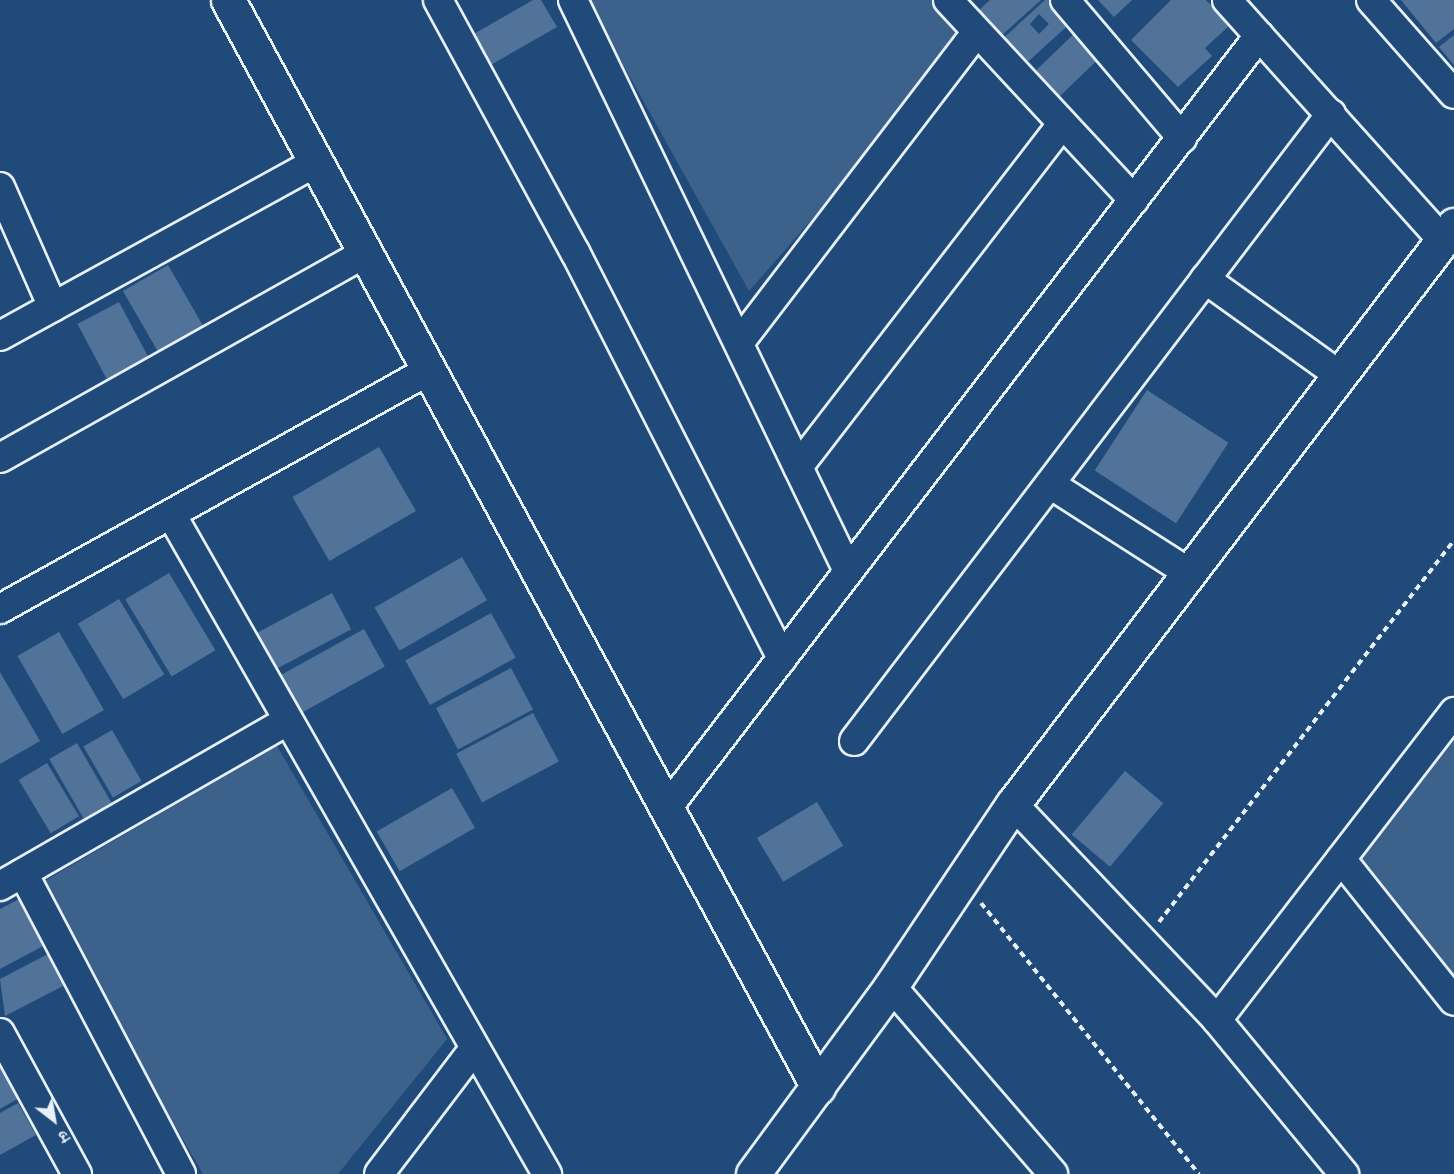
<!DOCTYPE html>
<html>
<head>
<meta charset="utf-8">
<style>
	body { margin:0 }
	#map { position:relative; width:1454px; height:1174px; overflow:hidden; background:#1f4a7a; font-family:Dekko,"Playpen Sans Deva",sans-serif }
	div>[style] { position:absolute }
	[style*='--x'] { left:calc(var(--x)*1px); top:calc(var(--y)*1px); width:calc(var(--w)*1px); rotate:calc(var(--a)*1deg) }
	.green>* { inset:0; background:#3c628c }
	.building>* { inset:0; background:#517399; transform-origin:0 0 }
	.path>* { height:4px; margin-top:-2px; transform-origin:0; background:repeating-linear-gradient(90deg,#e8f1f8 0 6px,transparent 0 10.5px) }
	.roads { filter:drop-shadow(2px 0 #e8f1f8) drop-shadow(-2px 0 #e8f1f8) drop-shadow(0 2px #e8f1f8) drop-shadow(0 -2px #e8f1f8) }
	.street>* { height:28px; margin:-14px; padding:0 14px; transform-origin:14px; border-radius:14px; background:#1f4a7a }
	.secondary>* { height:33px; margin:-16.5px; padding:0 16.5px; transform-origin:16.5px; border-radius:16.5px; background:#1f4a7a }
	span { translate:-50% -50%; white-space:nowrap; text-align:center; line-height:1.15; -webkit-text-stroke:5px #1f4a7a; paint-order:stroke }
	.north { position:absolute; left:24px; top:1090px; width:60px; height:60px; -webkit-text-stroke:4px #1f4a7a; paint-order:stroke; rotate:149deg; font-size:16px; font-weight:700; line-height:24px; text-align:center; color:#e8f1f8 }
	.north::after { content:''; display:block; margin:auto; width:21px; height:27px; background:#e8f1f8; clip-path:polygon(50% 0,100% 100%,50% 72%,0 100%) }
</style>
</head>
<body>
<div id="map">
	<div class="green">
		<div style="clip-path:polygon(587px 0,950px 0,975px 34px,749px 291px)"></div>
		<div style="clip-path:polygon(1454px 734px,1454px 980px,1349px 858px)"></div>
		<div style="clip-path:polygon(277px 746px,447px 1039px,338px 1174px,203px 1174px,36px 886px)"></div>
	</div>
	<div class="building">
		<div style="clip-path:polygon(533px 0,541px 0,557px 27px,489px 66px,472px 35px)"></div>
		<div style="clip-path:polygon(990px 0,1041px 0,1000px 37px,978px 11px)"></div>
		<div style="clip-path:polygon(evenodd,1045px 0,1057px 0,1075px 19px,1021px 68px,998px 43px,1045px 0,1039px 14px,1049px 24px,1039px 34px,1030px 24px,1039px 14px)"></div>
		<div style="clip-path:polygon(1098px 0,1132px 0,1114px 17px)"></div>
		<div style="clip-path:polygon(1171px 0,1206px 0,1230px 25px,1205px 48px,1212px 56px,1178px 87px,1131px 40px)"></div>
		<div style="clip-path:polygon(1401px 0,1454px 0,1454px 29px,1436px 43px)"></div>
		<div style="left:1079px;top:29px;width:35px;height:71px;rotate:46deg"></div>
		<div style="clip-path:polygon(1454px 35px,1454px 65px,1439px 47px)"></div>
		<div style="left:168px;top:265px;width:73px;height:52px;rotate:60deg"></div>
		<div style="left:119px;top:302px;width:67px;height:47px;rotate:62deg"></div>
		<div style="left:1147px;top:390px;width:97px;height:96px;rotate:33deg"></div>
		<div style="left:379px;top:447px;width:74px;height:100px;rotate:60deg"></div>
		<div style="left:462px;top:557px;width:50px;height:101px;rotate:60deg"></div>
		<div style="left:169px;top:573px;width:90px;height:51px;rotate:59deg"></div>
		<div style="left:332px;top:593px;width:41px;height:86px;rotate:62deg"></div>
		<div style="left:119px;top:599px;width:88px;height:48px;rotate:59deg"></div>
		<div style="left:491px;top:613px;width:51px;height:98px;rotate:61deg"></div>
		<div style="left:364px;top:629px;width:43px;height:95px;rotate:61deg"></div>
		<div style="left:59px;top:632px;width:90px;height:48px;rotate:60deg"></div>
		<div style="left:511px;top:668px;width:47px;height:85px;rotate:62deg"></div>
		<div style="clip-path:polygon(0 672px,40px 741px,0 764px)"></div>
		<div style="left:533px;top:713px;width:55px;height:87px;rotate:62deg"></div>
		<div style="left:112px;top:730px;width:59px;height:33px;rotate:60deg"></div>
		<div style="left:77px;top:743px;width:69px;height:32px;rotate:60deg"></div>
		<div style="left:47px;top:763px;width:62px;height:33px;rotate:59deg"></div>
		<div style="left:1125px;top:771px;width:50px;height:83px;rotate:40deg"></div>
		<div style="left:452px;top:788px;width:46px;height:87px;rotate:60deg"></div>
		<div style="left:817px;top:802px;width:51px;height:70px;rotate:59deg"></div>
		<div style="clip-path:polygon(19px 899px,45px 945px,0 969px,0 909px)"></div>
		<div style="clip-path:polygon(48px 954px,65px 985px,5px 1016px,0 979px)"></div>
		<div style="clip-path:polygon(2px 1068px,19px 1098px,0 1109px,0 1069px)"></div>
		<div style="clip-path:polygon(18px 1103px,36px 1135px,0 1155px,0 1113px)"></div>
	</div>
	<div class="path">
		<div style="--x:981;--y:903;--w:348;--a:51.2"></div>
		<div style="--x:1159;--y:922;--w:482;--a:-52.3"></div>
	</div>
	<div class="roads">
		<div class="street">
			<div style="--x:438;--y:0;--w:287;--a:61.5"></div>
			<div style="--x:575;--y:252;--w:456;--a:63"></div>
			<div style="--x:573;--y:0;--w:634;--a:64.28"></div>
			<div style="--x:948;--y:0;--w:273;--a:47.1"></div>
			<div style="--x:1065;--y:0;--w:181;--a:49.7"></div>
			<div style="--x:1227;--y:0;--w:322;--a:48.1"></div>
			<div style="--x:1371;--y:0;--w:125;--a:48.6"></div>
			<div style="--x:0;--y:187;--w:131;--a:66.2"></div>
			<div style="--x:1205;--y:279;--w:165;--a:35.6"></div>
			<div style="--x:0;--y:336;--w:357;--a:-28.8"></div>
			<div style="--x:739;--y:343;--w:389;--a:-52.6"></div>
			<div style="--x:0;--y:458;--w:419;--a:-29.3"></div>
			<div style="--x:798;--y:467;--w:433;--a:-52.4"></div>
			<div style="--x:1050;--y:484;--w:165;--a:32.6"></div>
			<div style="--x:171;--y:514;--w:760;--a:60.33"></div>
			<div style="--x:0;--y:609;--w:487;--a:-29.1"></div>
			<div style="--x:854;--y:741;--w:788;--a:-52.74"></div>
			<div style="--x:1013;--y:804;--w:297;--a:46.6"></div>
			<div style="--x:1217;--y:1020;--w:200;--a:50.5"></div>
			<div style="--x:667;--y:808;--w:973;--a:-52.52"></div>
			<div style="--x:1341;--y:859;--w:181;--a:51.5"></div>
			<div style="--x:23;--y:873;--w:340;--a:62.3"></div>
			<div style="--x:0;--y:886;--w:331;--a:-29.9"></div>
			<div style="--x:891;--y:986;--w:248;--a:49.2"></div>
			<div style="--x:1217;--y:1020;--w:389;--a:-52.4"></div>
			<div style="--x:0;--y:1033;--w:161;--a:61.4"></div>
			<div style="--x:379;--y:1174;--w:157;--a:-52.8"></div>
		</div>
		<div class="secondary">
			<div style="--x:228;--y:0;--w:1237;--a:61.51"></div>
			<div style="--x:753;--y:1174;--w:233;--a:-53.7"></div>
			<div style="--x:891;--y:986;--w:219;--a:-56.2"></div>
			<div style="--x:1013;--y:804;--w:728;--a:-52.7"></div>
		</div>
	</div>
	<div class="north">उ</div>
</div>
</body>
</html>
